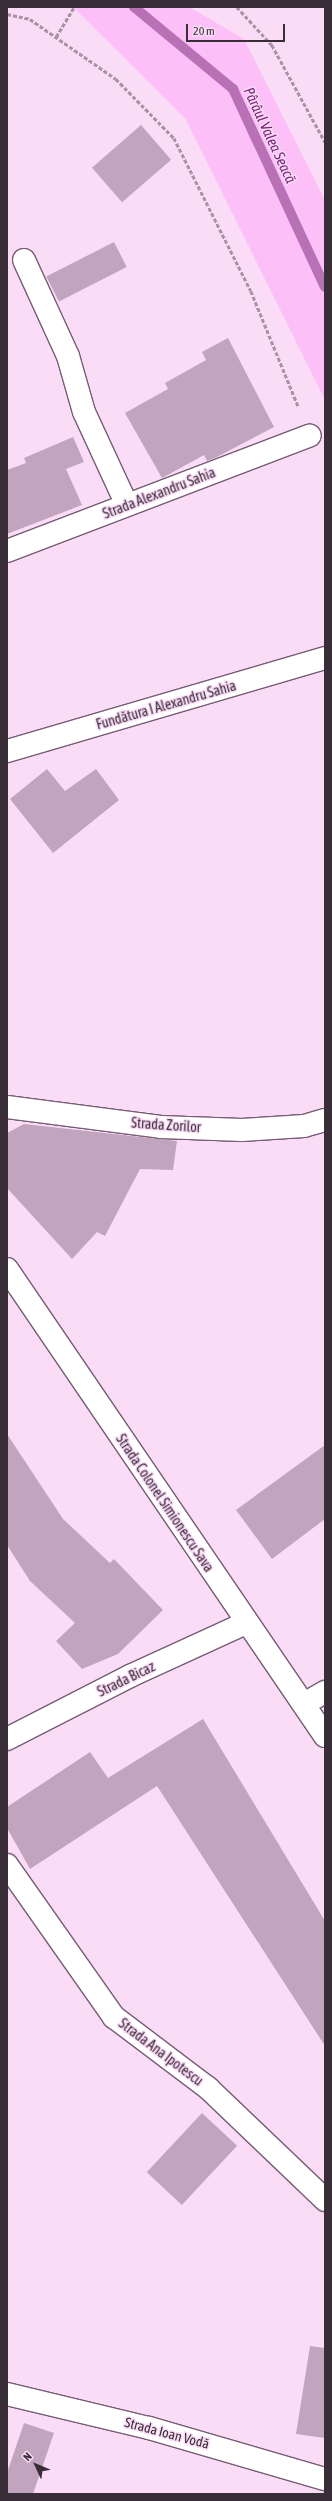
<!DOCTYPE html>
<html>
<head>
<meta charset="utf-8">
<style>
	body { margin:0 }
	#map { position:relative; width:332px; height:2501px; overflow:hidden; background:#fadcf7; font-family:"Asap Condensed",sans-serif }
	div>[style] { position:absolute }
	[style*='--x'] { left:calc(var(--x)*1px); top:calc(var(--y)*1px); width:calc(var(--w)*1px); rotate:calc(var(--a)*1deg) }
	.green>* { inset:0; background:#fcbff8 }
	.stream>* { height:10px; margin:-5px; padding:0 5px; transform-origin:5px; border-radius:5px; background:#b871b5 }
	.building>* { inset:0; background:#c1a5bf; transform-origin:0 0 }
	.path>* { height:2.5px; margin-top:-1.25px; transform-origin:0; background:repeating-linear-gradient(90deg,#a892a6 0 4px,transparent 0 6px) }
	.roads { filter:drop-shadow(1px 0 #765c74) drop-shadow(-1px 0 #765c74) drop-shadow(0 1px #765c74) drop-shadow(0 -1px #765c74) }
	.minor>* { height:22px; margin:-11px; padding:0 11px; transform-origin:11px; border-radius:11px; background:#fff }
	.major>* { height:22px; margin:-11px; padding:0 11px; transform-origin:11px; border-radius:11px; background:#fff }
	span { translate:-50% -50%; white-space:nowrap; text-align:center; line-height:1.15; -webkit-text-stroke:3px #fadcf7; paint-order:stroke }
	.street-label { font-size:14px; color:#392d38 }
	.water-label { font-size:15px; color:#7d277c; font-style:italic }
	.frame { position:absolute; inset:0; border:8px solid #392d38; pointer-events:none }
	.north { position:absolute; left:16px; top:2445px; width:40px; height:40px; -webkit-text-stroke:3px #fadcf7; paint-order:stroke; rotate:314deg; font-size:11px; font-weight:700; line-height:16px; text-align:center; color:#392d38 }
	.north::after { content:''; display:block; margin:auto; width:14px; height:18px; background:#392d38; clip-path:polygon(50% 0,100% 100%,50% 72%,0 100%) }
	.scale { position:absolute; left:186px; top:24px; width:99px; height:18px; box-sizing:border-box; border:2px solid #392d38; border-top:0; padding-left:5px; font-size:12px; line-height:14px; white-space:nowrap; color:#392d38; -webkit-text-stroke:3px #fadcf7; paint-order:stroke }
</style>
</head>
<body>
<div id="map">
	<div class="green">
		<div style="clip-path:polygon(67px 7px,189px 7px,244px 39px,325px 200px,325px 400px,185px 118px,74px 8px)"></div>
	</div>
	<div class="stream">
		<div style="--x:134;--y:7;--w:129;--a:39.6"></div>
		<div style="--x:233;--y:89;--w:218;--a:65.1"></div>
	</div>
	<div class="building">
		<div style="left:141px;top:125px;width:46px;height:65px;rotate:49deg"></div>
		<div style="left:114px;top:242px;width:28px;height:76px;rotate:63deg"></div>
		<div style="clip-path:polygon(228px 338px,274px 427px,217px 457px,207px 461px,204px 455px,162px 478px,125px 413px,168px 389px,165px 383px,206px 360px,202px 352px)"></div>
		<div style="clip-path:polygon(73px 437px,84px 462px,66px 469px,82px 505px,7px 534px,7px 470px,26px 463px,24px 458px)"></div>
		<div style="clip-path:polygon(47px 769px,65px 791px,96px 769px,119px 800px,53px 853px,10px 799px)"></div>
		<div style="clip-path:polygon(24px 1124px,177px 1141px,173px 1170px,140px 1169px,105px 1236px,97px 1232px,72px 1259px,7px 1188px,7px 1133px)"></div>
		<div style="clip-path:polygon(7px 1434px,63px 1519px,110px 1563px,114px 1559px,163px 1610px,118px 1654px,82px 1669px,56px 1641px,75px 1623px,30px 1581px,7px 1545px)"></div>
		<div style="clip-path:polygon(325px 1445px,325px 1519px,272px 1559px,236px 1510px)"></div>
		<div style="clip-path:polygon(203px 1719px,325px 1921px,325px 2046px,157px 1786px,30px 1869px,7px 1828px,7px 1807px,90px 1752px,108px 1778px)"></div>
		<div style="left:202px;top:2113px;width:48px;height:81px;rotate:43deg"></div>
		<div style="clip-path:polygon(310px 2346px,325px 2348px,325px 2438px,296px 2434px)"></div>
		<div style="clip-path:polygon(24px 2423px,54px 2433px,33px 2494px,7px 2494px,7px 2473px)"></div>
	</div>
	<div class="path">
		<div style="--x:237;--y:7;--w:52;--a:47.4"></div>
		<div style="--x:272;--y:45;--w:111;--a:61.3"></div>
		<div style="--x:7;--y:14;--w:24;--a:12"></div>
		<div style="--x:30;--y:19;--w:105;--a:34.9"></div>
		<div style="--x:116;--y:79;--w:83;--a:45.5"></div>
		<div style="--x:174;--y:138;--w:171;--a:63.3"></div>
		<div style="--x:251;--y:291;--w:126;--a:67.7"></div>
		<div style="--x:56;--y:37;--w:35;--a:-59"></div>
	</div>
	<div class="roads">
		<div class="minor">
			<div style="--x:24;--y:260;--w:106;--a:65.4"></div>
			<div style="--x:68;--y:356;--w:58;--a:74.1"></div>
			<div style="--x:84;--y:412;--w:102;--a:65.2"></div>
			<div style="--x:7;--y:551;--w:324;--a:-20.9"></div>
			<div style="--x:7;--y:751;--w:331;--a:-16.3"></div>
			<div style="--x:7;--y:1107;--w:155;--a:7.4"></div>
			<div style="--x:161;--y:1127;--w:81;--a:2.1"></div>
			<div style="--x:242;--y:1130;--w:62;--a:-3.7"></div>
			<div style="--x:304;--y:1126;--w:22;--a:-16"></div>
			<div style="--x:304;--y:1704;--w:24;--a:-30"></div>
			<div style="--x:7;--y:1739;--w:138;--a:-27.1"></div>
			<div style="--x:130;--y:1676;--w:128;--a:-24.6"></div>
			<div style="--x:7;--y:1865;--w:186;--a:54.9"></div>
			<div style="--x:114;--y:2017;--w:118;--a:37.1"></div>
			<div style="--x:208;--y:2088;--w:162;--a:43.7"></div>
			<div style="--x:7;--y:2394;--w:146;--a:13.5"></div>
			<div style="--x:149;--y:2428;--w:183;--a:16.2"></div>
		</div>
		<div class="major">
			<div style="--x:7;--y:1269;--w:565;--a:55.75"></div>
		</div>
	</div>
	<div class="street-label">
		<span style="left:159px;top:493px;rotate:-21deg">Strada Alexandru Sahia</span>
		<span style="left:166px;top:705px;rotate:-16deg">Fundătura I Alexandru Sahia</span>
		<span style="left:166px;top:1125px;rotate:4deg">Strada Zorilor</span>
		<span style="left:165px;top:1503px;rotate:56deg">Strada Colonel Simionescu Sava</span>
		<span style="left:126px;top:1679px;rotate:-26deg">Strada Bicaz</span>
		<span style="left:161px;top:2052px;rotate:37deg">Strada Ana Ipotescu</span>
		<span style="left:167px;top:2433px;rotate:15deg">Strada Ioan Vodă</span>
	</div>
	<div class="water-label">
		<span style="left:270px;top:135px;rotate:65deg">Pârâul Valea Seacă</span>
	</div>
	<div class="frame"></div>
	<div class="north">N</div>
	<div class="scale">20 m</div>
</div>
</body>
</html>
